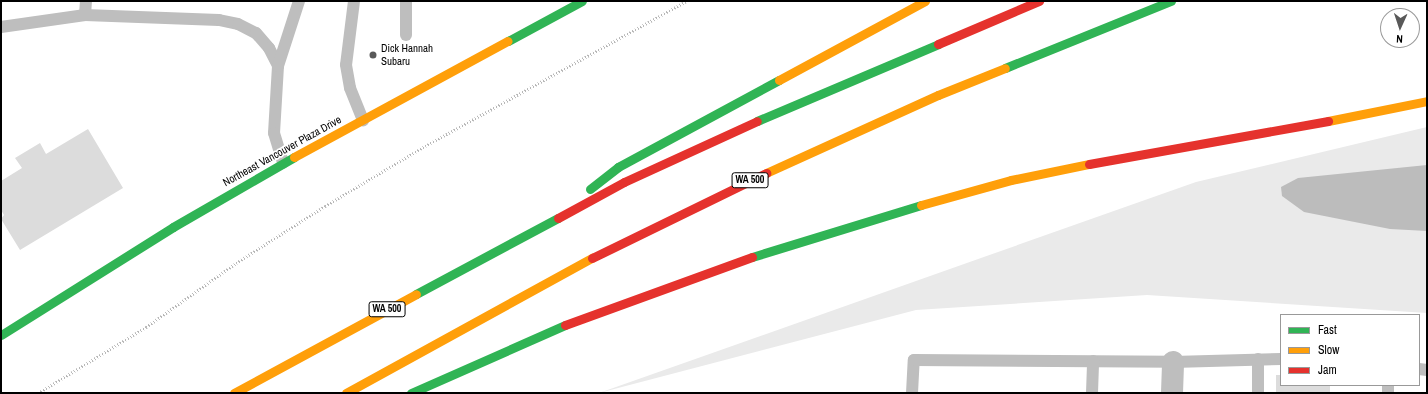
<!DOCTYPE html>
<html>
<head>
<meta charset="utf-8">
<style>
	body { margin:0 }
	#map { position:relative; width:1428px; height:394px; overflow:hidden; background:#fff; font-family:"Archivo Narrow",sans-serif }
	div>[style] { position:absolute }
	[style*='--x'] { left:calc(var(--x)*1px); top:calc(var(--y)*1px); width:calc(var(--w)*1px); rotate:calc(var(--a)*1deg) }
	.green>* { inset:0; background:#eaeaea }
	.water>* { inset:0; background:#bcbcbc }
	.building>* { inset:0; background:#dcdcdc }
	.path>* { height:2.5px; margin-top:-1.25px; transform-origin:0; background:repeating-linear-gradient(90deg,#b8b8b8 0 1px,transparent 0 3px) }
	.lane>* { height:12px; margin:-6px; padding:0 6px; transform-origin:6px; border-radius:6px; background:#bebebe }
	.street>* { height:22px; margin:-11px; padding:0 11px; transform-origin:11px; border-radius:11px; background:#bebebe }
	.fast>* { height:9px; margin:-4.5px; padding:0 4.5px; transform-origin:4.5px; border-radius:4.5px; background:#30b455 }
	.slow>* { height:9px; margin:-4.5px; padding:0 4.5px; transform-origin:4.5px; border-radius:4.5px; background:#ff9f0a }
	.jam>* { height:9px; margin:-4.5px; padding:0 4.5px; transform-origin:4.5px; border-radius:4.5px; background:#e5322d }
	.dots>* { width:11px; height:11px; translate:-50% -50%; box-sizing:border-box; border:2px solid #fff; border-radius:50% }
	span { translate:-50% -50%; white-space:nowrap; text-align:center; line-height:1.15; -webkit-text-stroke:3.5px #fff; paint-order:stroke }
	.shield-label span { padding:1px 3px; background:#fff; border:1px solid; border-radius:3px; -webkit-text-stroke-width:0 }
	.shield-label { font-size:10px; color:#000; font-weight:700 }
	.poi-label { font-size:11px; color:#000 }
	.left { translate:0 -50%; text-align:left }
	.street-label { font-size:11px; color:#000 }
	.frame { position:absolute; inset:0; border:2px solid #000; pointer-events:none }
	.legend { position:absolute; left:1280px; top:314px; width:140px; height:72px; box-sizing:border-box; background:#fff; border:1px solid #999; margin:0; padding:5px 7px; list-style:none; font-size:12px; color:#000 }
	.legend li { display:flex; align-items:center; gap:8px; height:20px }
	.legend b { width:20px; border:1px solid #999 }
	.north { position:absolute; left:1380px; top:8px; width:40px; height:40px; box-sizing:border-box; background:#fff; border:1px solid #999; border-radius:50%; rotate:183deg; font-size:11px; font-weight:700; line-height:16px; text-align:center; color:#000 }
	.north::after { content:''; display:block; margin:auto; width:14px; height:18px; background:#595959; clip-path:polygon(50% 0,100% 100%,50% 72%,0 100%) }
</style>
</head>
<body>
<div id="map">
	<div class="green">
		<div style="clip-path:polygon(1427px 127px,1427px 313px,1147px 295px,916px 310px,599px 393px,1196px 182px)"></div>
	</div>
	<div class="water">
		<div style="clip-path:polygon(1427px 165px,1427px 231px,1390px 229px,1304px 212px,1282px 196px,1281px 187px,1298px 178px)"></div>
	</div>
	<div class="building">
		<div style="clip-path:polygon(88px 129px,123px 188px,20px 250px,1px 219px,4px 215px,1px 210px,1px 181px,22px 168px,15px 158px,40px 143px,46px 154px)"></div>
		<div style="clip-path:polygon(1276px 375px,1281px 375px,1281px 385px,1330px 385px,1330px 393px,1276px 393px)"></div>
	</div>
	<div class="path">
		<div style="--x:38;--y:393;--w:127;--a:-31.4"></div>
		<div style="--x:146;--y:327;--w:110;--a:-35.4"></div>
		<div style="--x:236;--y:263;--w:106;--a:-32.6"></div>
		<div style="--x:325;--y:206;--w:117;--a:-31"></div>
		<div style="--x:425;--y:146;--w:299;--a:-29"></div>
	</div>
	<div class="lane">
		<div style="--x:354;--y:1;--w:64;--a:97.1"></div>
		<div style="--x:346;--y:65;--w:23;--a:80"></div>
		<div style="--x:350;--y:88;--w:35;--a:68"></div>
		<div style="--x:85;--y:15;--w:14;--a:-86"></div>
		<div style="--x:1;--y:27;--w:85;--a:-8.1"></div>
		<div style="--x:85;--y:15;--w:134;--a:2.1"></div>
		<div style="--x:219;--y:20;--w:19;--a:12"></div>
		<div style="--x:238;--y:24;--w:20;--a:27"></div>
		<div style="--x:256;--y:33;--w:20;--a:49"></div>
		<div style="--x:269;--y:48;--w:20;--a:63"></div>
		<div style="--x:278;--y:66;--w:67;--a:93.4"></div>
		<div style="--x:274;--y:133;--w:31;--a:73"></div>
		<div style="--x:406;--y:35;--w:34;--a:-90"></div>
		<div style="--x:278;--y:66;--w:68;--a:-72.1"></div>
		<div style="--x:1258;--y:359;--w:34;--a:90"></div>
		<div style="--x:1419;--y:369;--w:8;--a:7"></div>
		<div style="--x:912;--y:393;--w:33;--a:-87"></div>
		<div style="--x:914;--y:360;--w:259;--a:0.4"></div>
		<div style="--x:1173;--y:362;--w:108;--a:-1.6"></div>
		<div style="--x:1092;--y:393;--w:32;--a:-88"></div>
		<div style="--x:1388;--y:393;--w:8;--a:-90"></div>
	</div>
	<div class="street">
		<div style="--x:1172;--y:393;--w:31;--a:-88"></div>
	</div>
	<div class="fast">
		<div style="--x:508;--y:41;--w:84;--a:-28.4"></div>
		<div style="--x:1005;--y:68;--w:179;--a:-22"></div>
		<div style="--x:757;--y:121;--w:197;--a:-23"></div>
		<div style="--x:590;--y:189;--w:36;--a:-38"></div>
		<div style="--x:618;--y:167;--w:183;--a:-28.4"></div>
		<div style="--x:752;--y:257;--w:177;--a:-17.1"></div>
		<div style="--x:416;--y:294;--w:161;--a:-28.2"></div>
		<div style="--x:1;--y:335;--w:203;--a:-32.1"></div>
		<div style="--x:173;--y:227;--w:140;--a:-30"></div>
		<div style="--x:411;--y:393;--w:168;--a:-23.8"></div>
	</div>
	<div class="slow">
		<div style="--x:779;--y:80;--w:166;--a:-28.4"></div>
		<div style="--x:1328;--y:121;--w:101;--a:-11.4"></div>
		<div style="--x:294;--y:157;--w:243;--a:-28.5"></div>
		<div style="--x:766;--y:173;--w:189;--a:-24.4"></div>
		<div style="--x:938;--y:95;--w:72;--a:-21.9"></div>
		<div style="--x:921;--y:205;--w:93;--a:-15.5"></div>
		<div style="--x:1011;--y:180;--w:80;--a:-11.6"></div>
		<div style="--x:234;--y:393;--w:207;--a:-28.5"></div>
		<div style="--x:346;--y:393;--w:281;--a:-28.8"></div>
	</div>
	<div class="jam">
		<div style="--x:938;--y:44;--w:110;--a:-23.1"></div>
		<div style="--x:1089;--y:164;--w:243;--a:-10.2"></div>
		<div style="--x:558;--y:218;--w:75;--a:-28.6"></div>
		<div style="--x:624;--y:182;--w:146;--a:-24.6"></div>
		<div style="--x:592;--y:258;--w:194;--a:-26"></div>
		<div style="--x:565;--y:325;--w:199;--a:-20"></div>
	</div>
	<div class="dots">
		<div style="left:373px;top:55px;background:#595959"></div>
	</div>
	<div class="shield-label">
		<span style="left:750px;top:180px">WA 500</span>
		<span style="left:387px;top:309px">WA 500</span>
	</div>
	<div class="poi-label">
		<span class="left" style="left:381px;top:55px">Dick Hannah<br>Subaru</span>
	</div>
	<div class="street-label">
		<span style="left:282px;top:151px;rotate:-29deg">Northeast Vancouver Plaza Drive</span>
	</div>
	<div class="frame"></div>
	<ul class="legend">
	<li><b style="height:5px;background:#30b455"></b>Fast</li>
	<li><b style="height:5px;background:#ff9f0a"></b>Slow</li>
	<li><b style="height:5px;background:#e5322d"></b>Jam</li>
	</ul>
	<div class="north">N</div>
</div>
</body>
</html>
